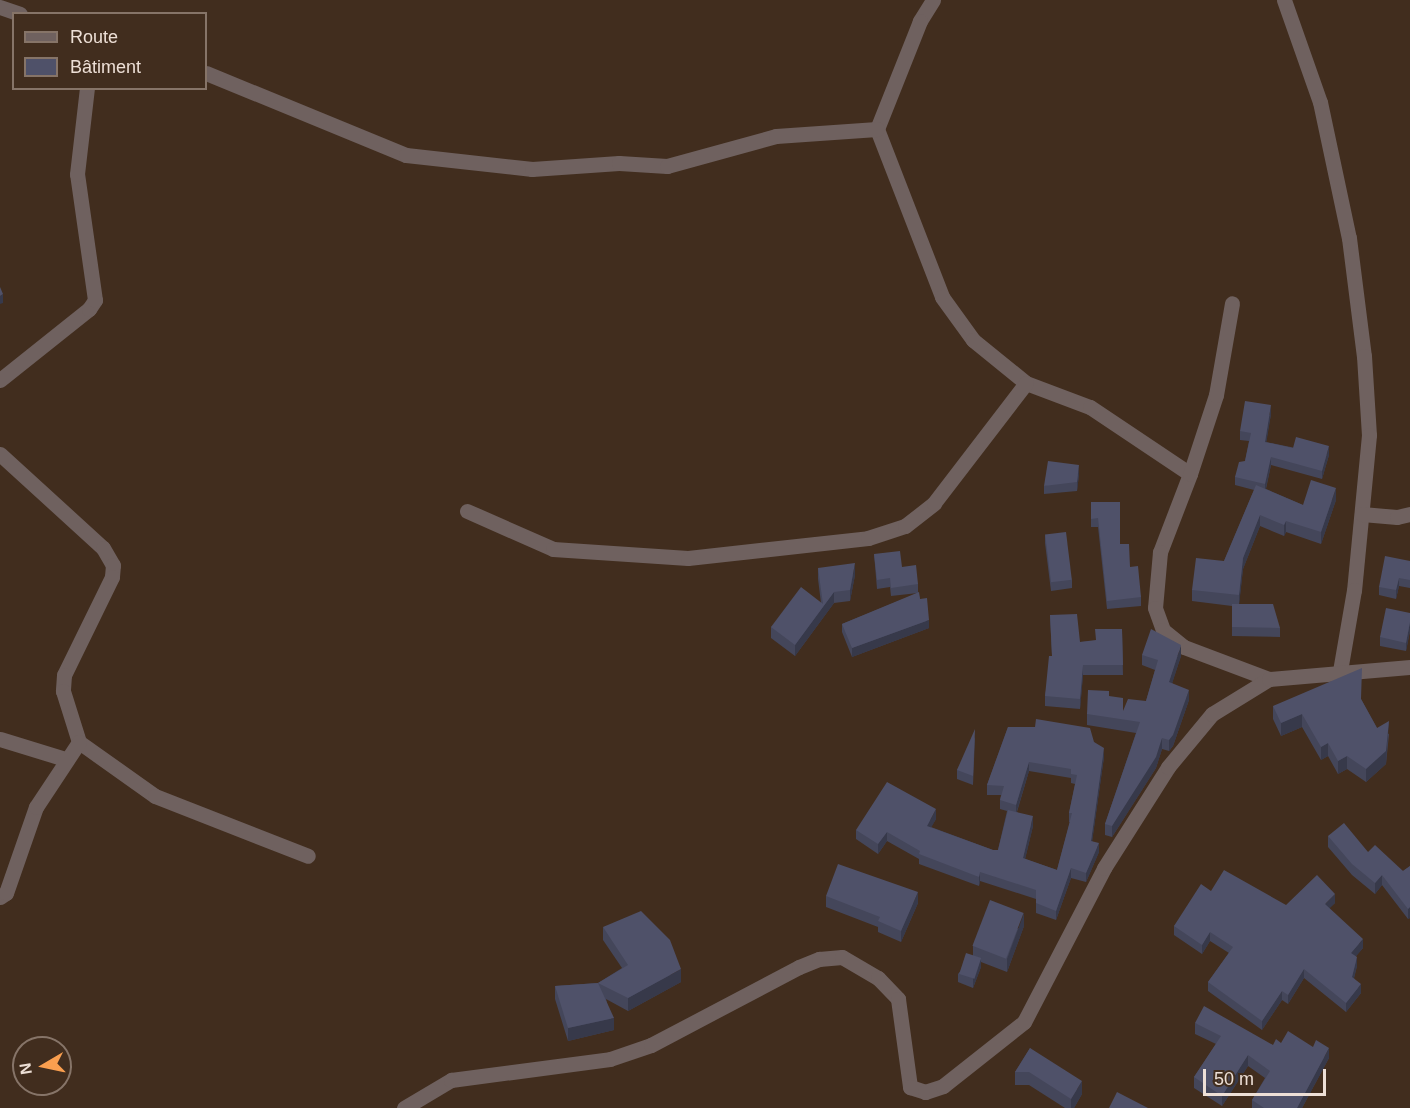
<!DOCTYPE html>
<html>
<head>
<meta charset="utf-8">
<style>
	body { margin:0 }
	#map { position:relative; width:1410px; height:1108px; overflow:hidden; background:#412d1e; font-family:Arial,sans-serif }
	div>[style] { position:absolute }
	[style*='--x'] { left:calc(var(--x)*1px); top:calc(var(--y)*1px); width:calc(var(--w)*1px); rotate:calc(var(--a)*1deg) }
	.street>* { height:15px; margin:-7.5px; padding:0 7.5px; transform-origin:7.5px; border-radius:7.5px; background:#6f615f }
	.wall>* { inset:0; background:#44465a }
	.shaded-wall>* { inset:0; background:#37394a }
	.building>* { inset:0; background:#4f5169; transform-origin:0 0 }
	span { translate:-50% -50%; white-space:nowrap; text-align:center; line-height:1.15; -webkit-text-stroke:6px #412d1e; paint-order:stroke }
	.legend { position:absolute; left:12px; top:12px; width:195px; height:78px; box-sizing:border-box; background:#412d1e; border:2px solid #867468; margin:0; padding:8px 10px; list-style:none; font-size:18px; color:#eddfd6 }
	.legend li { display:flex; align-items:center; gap:12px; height:30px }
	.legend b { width:30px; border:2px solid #867468 }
	.north { position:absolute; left:12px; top:1036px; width:60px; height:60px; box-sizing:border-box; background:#412d1e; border:2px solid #867468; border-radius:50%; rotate:261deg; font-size:16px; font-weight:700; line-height:24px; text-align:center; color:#eddfd6 }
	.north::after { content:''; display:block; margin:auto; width:21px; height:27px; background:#fa9f4f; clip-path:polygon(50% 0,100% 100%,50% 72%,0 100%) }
	.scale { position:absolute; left:1203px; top:1069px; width:123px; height:27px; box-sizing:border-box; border:3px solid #eddfd6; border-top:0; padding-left:8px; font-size:18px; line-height:21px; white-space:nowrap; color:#eddfd6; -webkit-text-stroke:4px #412d1e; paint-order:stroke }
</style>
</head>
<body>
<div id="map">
	<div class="street">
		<div style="--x:933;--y:0;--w:25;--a:122"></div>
		<div style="--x:920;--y:21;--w:116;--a:111.7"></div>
		<div style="--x:877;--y:129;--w:180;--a:68.8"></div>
		<div style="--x:942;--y:297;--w:53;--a:54.2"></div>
		<div style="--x:973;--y:340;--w:68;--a:39.1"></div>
		<div style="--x:1026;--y:383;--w:68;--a:20.6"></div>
		<div style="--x:1090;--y:407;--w:120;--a:33.8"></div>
		<div style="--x:1190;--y:474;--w:84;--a:111"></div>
		<div style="--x:1160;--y:552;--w:56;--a:95.1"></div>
		<div style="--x:1155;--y:608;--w:23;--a:70"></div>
		<div style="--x:1163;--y:630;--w:27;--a:39"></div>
		<div style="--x:1184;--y:647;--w:91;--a:20.6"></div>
		<div style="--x:1284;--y:0;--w:108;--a:70.6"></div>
		<div style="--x:1320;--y:102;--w:139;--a:78"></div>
		<div style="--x:1349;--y:238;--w:119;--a:82.8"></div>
		<div style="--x:1364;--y:356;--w:79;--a:86.4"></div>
		<div style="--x:1369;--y:435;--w:156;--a:95.5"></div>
		<div style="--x:1354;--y:590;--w:82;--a:99.8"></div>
		<div style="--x:0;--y:7;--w:21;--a:19"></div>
		<div style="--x:206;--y:73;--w:216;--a:22.3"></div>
		<div style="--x:406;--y:155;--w:127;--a:6.3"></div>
		<div style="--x:532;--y:169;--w:87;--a:-3.9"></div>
		<div style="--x:619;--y:163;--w:48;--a:3.6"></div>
		<div style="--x:667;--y:166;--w:113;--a:-15.4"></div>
		<div style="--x:776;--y:136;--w:101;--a:-4"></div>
		<div style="--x:0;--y:380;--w:114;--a:-38.6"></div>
		<div style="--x:89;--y:309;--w:11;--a:-56"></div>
		<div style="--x:95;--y:300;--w:127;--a:-98.1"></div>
		<div style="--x:77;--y:174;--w:87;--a:-83.4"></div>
		<div style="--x:0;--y:454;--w:139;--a:42.4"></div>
		<div style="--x:103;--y:548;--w:20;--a:60"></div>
		<div style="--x:113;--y:565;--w:12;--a:95"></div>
		<div style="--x:112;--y:577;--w:109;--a:116.1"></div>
		<div style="--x:64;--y:675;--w:16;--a:94"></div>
		<div style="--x:63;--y:691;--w:53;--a:72.6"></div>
		<div style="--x:79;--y:742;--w:93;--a:35.4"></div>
		<div style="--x:155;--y:796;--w:164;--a:21.4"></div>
		<div style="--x:1190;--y:474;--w:83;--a:-71.8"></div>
		<div style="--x:1216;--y:395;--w:93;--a:-80.1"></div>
		<div style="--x:467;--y:511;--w:94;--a:23.8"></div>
		<div style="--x:553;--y:549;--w:135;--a:3.8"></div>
		<div style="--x:688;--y:558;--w:181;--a:-6.3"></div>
		<div style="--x:868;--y:538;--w:39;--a:-18"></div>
		<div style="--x:905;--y:526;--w:37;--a:-38"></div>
		<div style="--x:934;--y:503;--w:151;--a:-52.5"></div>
		<div style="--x:1362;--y:514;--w:35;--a:5"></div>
		<div style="--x:1397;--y:517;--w:13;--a:-13"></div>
		<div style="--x:0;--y:739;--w:68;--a:17.1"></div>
		<div style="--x:0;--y:897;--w:7;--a:-34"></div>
		<div style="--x:6;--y:893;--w:91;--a:-70.8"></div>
		<div style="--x:36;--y:807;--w:78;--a:-56.5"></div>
		<div style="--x:404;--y:1108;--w:55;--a:-30.8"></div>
		<div style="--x:451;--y:1080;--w:160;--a:-7.5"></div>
		<div style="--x:610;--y:1059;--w:43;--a:-18.9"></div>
		<div style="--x:651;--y:1045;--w:167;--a:-27.8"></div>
		<div style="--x:799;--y:967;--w:22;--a:-22"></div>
		<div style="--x:819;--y:959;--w:23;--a:-5"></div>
		<div style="--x:842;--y:957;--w:42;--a:30.3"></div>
		<div style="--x:878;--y:978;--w:29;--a:46"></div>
		<div style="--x:898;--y:999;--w:89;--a:82.2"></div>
		<div style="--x:910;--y:1087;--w:16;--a:18"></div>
		<div style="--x:925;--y:1092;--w:19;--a:-18"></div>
		<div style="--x:943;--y:1086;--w:103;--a:-38.3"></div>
		<div style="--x:1024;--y:1022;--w:174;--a:-62.5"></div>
		<div style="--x:1104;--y:868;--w:120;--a:-57.6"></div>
		<div style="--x:1168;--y:767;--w:69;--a:-50.3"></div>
		<div style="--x:1212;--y:714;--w:67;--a:-31.6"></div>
		<div style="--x:1269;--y:679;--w:142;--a:-4.9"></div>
	</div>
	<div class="wall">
		<div style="clip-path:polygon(1271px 414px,1266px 442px,1329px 455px,1322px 479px,1271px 465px,1266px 489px,1303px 505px,1336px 500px,1321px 544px,1286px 532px,1284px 536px,1260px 526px,1243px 569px,1239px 604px,1280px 628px,1280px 637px,1232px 636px,1232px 606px,1192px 601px,1192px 590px,1224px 561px,1254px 490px,1235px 485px,1235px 477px,1245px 461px,1249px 441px,1240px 440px,1240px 431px)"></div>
		<div style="clip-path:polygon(1079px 474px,1077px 491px,1044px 494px,1044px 486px)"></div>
		<div style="clip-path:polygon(1091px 502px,1120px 544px,1141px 597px,1141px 606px,1107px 609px,1098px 527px,1091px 527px)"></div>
		<div style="clip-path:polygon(1045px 534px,1072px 580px,1072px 588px,1051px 591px,1045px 543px)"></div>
		<div style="clip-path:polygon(874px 554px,902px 567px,918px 584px,918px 592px,929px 628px,852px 657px,842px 632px,842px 624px,918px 593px,891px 596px,890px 587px,877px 589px)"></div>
		<div style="clip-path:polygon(1410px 561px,1410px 588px,1399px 586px,1396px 599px,1379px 595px,1379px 587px)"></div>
		<div style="clip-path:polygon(818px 568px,855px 575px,850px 601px,834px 603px,795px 656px,771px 638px,771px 627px,821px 603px,818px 579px)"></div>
		<div style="clip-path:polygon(1410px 613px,1410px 631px,1406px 651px,1380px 646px,1380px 637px)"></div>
		<div style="clip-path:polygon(1050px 615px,1080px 642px,1095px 641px,1122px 629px,1123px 675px,1083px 675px,1080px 709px,1045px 706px,1045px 696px,1052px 656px)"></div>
		<div style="clip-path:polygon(1142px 655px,1181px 656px,1172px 683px,1189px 700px,1173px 746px,1169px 751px,1162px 749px,1156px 768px,1112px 837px,1105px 835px,1105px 824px,1136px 733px,1087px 725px,1087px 714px,1109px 696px,1123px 711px,1146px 701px,1155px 670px,1142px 665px)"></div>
		<div style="clip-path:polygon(1361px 699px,1377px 728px,1389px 734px,1386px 764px,1366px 782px,1347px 769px,1338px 774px,1328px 756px,1321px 760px,1302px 727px,1281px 736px,1273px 719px,1273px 706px)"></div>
		<div style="clip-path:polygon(evenodd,1008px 727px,1094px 742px,1104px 757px,1092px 841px,1099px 852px,1086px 882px,1071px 878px,1056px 920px,1036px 913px,1036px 899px,980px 881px,979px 886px,919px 864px,919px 859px,887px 841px,878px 854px,856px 839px,856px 830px,936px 819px,931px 827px,993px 850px,998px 850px,1007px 811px,1000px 809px,1000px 800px,1001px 795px,987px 795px,987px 785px,1008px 727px,1029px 771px,1071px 778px,1071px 783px,1075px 784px,1069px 813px,1069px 822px,1070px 822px,1057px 870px,1025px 859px,1033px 826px,1017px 812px,1029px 771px)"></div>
		<div style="clip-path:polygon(975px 737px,973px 785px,957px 779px,957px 770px)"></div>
		<div style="clip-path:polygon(1328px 836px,1368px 852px,1403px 871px,1410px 866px,1410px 918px,1408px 919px,1382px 885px,1375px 894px,1352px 875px,1328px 847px)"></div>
		<div style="clip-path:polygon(1211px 891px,1286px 905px,1335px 903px,1329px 908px,1363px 948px,1356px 956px,1357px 966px,1354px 978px,1361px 993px,1346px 1012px,1304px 978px,1288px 1004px,1282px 1000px,1262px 1030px,1208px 991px,1208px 982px,1229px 953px,1210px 941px,1202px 954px,1174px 935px,1174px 926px)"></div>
		<div style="clip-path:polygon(826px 896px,918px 903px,901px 942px,878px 932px,878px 927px,826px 907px)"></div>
		<div style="clip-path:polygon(1024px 926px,1007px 972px,981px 962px,981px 967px,973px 988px,958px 982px,958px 974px,973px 955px,973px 946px)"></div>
		<div style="clip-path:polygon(603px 927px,681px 982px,628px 1011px,606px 999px,614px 1030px,568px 1041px,555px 999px,555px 986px,598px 983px,622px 968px,603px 940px)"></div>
		<div style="clip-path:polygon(1195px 1023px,1273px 1045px,1281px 1043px,1329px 1058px,1302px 1108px,1252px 1108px,1252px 1100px,1265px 1078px,1248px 1066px,1222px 1106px,1194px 1088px,1194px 1077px,1216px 1044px,1195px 1034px)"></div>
		<div style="clip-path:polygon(1030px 1048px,1082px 1094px,1074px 1108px,1065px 1108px,1029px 1085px,1015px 1085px,1015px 1072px)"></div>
	</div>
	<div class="shaded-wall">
		<div style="clip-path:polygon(3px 294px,3px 303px,0 304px,0 296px)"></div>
		<div style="clip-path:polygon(1271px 405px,1271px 414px,1265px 451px,1265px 442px)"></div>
		<div style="clip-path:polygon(1329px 446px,1329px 455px,1322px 479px,1322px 471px)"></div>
		<div style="clip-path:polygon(1271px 457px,1271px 465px,1265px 492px,1265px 484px)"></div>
		<div style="clip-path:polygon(1079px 465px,1079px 474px,1077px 491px,1077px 482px)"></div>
		<div style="clip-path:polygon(1336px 488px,1336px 500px,1321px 544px,1321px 532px)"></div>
		<div style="clip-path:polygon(1260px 515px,1260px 526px,1243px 569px,1239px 606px,1239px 595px,1243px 558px)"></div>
		<div style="clip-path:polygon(1286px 521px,1286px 532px,1284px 536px,1284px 525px)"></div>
		<div style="clip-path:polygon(855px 563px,855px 575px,850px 601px,850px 590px)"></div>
		<div style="clip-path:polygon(1399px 578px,1399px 586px,1396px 599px,1396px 590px)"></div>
		<div style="clip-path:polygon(834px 592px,834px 603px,795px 656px,795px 645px)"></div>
		<div style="clip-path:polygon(929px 620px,929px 628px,852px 657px,852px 648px)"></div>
		<div style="clip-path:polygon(1410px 622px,1410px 631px,1406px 651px,1406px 643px)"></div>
		<div style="clip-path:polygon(1181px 645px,1181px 656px,1169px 693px,1169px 682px)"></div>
		<div style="clip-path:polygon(1083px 665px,1083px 675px,1080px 709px,1080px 699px)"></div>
		<div style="clip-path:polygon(1189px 690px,1189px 700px,1173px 746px,1169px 751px,1169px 740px)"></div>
		<div style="clip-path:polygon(1302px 714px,1302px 727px,1281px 736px,1281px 723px)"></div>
		<div style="clip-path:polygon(1389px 721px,1386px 764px,1366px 782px,1366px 769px)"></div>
		<div style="clip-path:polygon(1162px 738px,1162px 749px,1156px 768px,1112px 837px,1112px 826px)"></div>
		<div style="clip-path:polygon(1328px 743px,1328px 756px,1321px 760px,1321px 747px)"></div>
		<div style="clip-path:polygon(1104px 748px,1104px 757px,1091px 850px,1091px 841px)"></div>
		<div style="clip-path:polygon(1347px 756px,1347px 769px,1338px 774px,1338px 761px)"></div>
		<div style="clip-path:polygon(1029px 762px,1029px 771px,1016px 814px,1016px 805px)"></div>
		<div style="clip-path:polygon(936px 809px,936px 819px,927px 835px,927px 826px)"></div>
		<div style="clip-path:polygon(1033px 816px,1033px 826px,1023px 868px,1023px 858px)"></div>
		<div style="clip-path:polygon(887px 832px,887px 841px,878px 854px,878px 844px)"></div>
		<div style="clip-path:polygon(1099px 843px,1099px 852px,1086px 882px,1086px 873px)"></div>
		<div style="clip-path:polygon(1071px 868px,1071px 878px,1056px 920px,1056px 911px)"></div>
		<div style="clip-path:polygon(980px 872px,980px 881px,979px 886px,979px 877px)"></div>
		<div style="clip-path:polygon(1382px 875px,1382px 885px,1375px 894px,1375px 883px)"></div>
		<div style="clip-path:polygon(918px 892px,918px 903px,901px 942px,901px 931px)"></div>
		<div style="clip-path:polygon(1335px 894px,1335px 903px,1325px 913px,1325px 904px)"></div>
		<div style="clip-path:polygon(1410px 907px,1410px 918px,1408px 919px,1408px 909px)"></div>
		<div style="clip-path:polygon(1024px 913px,1024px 926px,1007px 972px,1007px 959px)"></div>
		<div style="clip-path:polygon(1210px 932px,1210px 941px,1202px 954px,1202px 945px)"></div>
		<div style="clip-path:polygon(1363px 939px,1363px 948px,1351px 962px,1351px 953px)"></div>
		<div style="clip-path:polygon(1357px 957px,1357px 966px,1352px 986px,1352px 977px)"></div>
		<div style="clip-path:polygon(981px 958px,981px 967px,973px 988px,973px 979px)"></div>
		<div style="clip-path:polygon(681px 969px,681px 982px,628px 1011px,628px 998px)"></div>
		<div style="clip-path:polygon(1304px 969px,1304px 978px,1288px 1004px,1288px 995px)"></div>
		<div style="clip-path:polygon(1361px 984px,1361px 993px,1346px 1012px,1346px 1003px)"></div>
		<div style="clip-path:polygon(1282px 991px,1282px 1000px,1262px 1030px,1262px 1021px)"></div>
		<div style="clip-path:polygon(614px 1018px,614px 1030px,568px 1041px,568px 1028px)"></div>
		<div style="clip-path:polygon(1329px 1048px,1329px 1058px,1302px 1108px,1297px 1108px)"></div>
		<div style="clip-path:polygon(1248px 1055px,1248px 1066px,1222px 1106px,1222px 1096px)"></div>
		<div style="clip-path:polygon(1082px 1081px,1082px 1094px,1074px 1108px,1071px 1108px,1071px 1099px)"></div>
	</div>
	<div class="building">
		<div style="clip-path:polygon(0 287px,3px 294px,0 296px)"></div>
		<div style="clip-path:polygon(1245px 401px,1271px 405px,1265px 442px,1293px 448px,1296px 437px,1329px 446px,1322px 471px,1271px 457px,1265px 484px,1235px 477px,1239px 462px,1245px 461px,1251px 433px,1240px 431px)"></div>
		<div style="clip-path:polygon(1048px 461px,1079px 465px,1077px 482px,1044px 486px)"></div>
		<div style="clip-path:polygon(1311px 480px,1336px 488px,1321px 532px,1286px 521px,1284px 525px,1260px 515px,1243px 558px,1239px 595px,1192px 590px,1196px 558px,1224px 561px,1256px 485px,1303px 505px)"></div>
		<div style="clip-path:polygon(1091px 502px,1120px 502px,1120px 544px,1129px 544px,1130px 567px,1138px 566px,1141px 597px,1107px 601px,1098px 518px,1091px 519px)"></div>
		<div style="left:1066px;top:532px;width:48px;height:21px;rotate:83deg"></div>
		<div style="clip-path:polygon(900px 551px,902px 567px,916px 565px,918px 584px,891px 588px,890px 578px,877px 580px,874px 554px)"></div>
		<div style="clip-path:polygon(1385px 556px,1410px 561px,1410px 580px,1399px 578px,1396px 590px,1379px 587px)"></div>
		<div style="clip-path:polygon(855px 563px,850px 590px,834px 592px,795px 645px,771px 627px,801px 587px,823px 604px,818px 568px)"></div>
		<div style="clip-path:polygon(919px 592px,920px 599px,927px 598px,929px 620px,852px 648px,842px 624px)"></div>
		<div style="clip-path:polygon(1232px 604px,1273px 604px,1280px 628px,1232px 627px)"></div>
		<div style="clip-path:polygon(1386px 608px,1410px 613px,1410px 622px,1406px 643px,1380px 637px)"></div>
		<div style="clip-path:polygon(1077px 614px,1080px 642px,1096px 640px,1095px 629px,1122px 629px,1123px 665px,1083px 665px,1080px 699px,1045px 696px,1049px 656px,1052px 656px,1050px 615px)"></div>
		<div style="clip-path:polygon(1151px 629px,1181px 645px,1169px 682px,1189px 690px,1173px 735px,1169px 740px,1162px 738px,1156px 757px,1112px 826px,1105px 824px,1140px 722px,1087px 714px,1088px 690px,1109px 691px,1109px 696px,1123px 698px,1123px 711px,1128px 699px,1146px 701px,1158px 660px,1142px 655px)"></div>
		<div style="clip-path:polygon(1362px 668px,1361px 699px,1377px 728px,1389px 721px,1386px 751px,1366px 769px,1347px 756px,1338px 761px,1328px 743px,1321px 747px,1302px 714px,1281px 723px,1273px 706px)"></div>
		<div style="clip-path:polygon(1036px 719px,1090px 728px,1094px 742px,1104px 748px,1091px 841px,1099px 843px,1086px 873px,1071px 868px,1056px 911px,1036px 903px,1036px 890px,980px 872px,979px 877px,919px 854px,920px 851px,887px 832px,878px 844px,856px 830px,887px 782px,936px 809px,927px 826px,993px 850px,998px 850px,1008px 810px,1033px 816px,1023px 858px,1057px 870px,1072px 813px,1069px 813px,1077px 775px,1071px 774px,1071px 769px,1029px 762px,1016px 805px,1000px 800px,1004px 786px,987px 785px,1008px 727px,1035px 727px)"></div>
		<div style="clip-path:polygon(975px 729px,973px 776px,957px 770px)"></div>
		<div style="clip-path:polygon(1344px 823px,1368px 852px,1375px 845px,1403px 871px,1410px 866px,1410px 907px,1408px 909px,1382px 875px,1375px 883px,1352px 864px,1328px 836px)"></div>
		<div style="clip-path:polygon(838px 864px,918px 892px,901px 931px,878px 921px,880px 917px,826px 896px)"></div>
		<div style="clip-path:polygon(1224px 870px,1286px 905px,1317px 875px,1335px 894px,1325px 904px,1363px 939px,1351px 953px,1357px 957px,1352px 977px,1361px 984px,1346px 1003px,1304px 969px,1288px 995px,1282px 991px,1262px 1021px,1208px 982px,1233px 947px,1210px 932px,1202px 945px,1174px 926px,1201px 884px,1211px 891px)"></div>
		<div style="left:990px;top:900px;width:36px;height:49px;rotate:21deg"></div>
		<div style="clip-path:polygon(641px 911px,670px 940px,681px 969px,628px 998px,598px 983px,628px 965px,603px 927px)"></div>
		<div style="left:966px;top:953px;width:16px;height:22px;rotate:18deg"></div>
		<div style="clip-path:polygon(598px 983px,614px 1018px,568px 1028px,555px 986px)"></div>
		<div style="clip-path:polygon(1204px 1006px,1273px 1045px,1276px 1039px,1281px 1043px,1288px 1031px,1313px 1047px,1316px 1040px,1329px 1048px,1297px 1108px,1264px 1108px,1252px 1100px,1270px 1071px,1248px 1055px,1222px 1096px,1194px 1077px,1221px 1036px,1195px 1023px)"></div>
		<div style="clip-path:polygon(1030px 1048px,1082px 1081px,1071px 1099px,1029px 1072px,1015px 1072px)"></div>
		<div style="clip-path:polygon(1117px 1092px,1148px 1108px,1109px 1108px)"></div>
	</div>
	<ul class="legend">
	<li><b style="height:8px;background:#6f615f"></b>Route</li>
	<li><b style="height:16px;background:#4f5169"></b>Bâtiment</li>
	</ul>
	<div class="north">N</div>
	<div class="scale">50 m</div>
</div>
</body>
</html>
